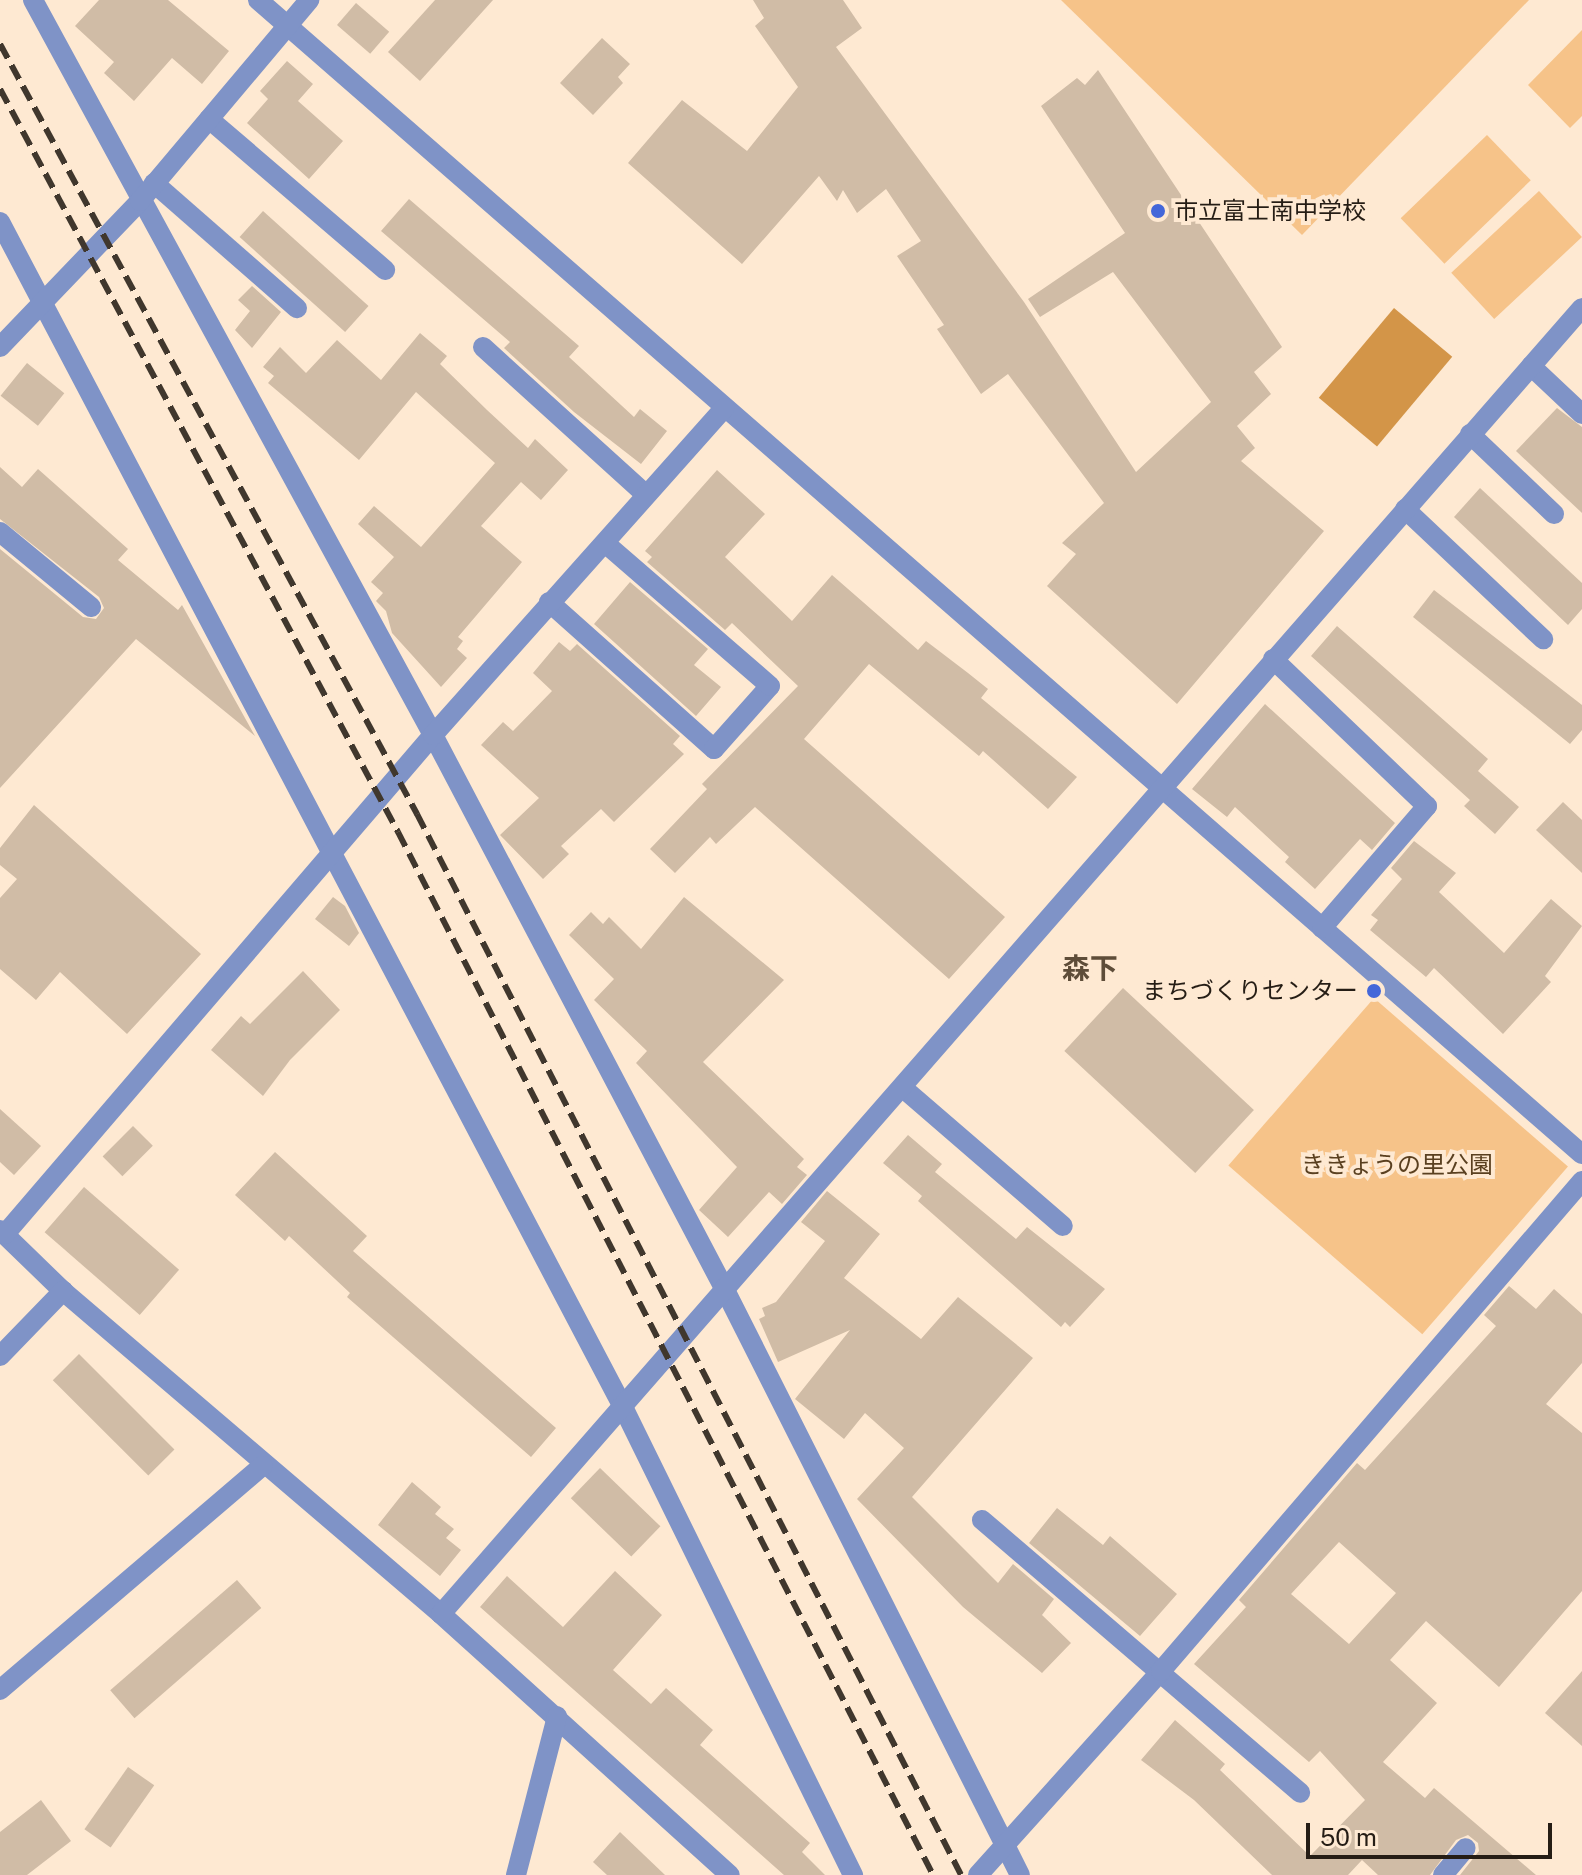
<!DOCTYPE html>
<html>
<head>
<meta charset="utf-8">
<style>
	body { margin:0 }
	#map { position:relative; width:1582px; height:1875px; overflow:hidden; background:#fee9d2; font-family:"Public Sans","Noto Sans JP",sans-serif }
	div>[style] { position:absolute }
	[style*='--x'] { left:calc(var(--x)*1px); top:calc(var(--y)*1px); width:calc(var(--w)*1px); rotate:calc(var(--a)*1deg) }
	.green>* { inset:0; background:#f6c389; transform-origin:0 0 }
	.water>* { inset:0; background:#d39548; transform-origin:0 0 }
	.building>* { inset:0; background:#d0bca6; transform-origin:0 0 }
	.minor>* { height:20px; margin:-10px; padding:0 10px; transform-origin:10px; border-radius:10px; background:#7f93c7 }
	.rail>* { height:6px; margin-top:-3px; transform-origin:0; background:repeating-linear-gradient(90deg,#40372d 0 16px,transparent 0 24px) }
	.dots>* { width:22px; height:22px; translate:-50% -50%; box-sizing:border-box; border:4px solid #fee9d2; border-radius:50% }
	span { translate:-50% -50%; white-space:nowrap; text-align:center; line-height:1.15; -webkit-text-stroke:8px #fee9d2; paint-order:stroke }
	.poi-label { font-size:24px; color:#251d15 }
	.left { translate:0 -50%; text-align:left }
	.right { translate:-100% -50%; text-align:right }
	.park-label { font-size:24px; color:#5a4020 }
	.quarter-label { font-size:28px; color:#5e4d39; font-weight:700 }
	.scale { position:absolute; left:1306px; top:1823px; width:246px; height:36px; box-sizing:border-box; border:4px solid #251d15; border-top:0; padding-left:10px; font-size:24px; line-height:28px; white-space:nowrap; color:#251d15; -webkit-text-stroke:6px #fee9d2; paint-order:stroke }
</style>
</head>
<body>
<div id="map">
	<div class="green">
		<div style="clip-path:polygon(1061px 0,1529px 0,1302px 235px)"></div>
		<div style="clip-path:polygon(1582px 30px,1582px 116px,1570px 128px,1528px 85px)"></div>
		<div style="left:1487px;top:135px;width:63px;height:120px;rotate:46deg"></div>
		<div style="left:1539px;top:191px;width:63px;height:120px;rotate:47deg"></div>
		<div style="left:1374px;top:998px;width:257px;height:222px;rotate:41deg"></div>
	</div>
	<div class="water">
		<div style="left:1394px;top:308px;width:76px;height:117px;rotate:40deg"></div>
	</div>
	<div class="building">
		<div style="clip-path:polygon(99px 0,168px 0,229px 51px,202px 84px,172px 58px,134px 101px,104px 73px,114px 62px,75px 26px)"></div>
		<div style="clip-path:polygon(435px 0,493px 0,420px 81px,388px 52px)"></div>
		<div style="clip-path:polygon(753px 0,843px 0,862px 28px,836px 47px,1024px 302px,1136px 472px,1211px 402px,1113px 272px,1040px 317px,1028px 299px,1125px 233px,1041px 106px,1077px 78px,1085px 85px,1098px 70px,1282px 347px,1254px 372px,1271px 394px,1237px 426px,1255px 448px,1241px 461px,1324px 531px,1177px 704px,1047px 586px,1076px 554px,1062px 543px,1104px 503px,1008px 374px,981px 394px,937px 329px,944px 325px,897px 256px,921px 241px,886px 189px,857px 213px,843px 190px,837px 201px,819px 176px,742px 264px,628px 163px,682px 100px,747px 151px,798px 87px,755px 26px,764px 18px)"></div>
		<div style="left:356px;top:3px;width:44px;height:29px;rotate:41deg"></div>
		<div style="clip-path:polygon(602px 38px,630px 64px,618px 77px,623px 83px,593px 115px,560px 83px)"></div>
		<div style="clip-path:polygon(287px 61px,313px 84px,298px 101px,343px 141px,309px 179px,247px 123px,268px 99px,260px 91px)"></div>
		<div style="clip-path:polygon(409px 199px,579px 346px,569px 357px,634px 417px,640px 409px,667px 431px,641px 464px,574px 412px,504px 348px,510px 342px,381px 231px)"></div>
		<div style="left:263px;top:211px;width:142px;height:35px;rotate:42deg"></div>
		<div style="clip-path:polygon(252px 286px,281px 312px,252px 348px,235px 330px,250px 311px,238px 300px)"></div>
		<div style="clip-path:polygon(420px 333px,447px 356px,440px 364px,487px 410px,528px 448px,535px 439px,568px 470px,541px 500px,521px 482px,481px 526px,522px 562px,458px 637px,463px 641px,457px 649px,467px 658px,441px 687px,392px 633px,386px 611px,376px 601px,383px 593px,371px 582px,394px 557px,358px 524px,374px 506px,421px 547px,495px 463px,416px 392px,359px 460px,268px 383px,274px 376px,263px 367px,280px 347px,306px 373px,337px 340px,381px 380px)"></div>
		<div style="left:27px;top:363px;width:48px;height:42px;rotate:39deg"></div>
		<div style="clip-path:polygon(1557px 408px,1582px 427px,1582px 513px,1516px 451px)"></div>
		<div style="clip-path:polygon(0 467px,22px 487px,38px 469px,128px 549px,118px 560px,178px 610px,182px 605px,255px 736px,136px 639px,0 788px,0 549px,83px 617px,96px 619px,104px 608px,99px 597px,0 519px)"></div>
		<div style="clip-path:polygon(717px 470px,765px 514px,725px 557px,792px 621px,832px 575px,918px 650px,926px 641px,968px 673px,988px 689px,981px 698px,1077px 777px,1048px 809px,983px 751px,979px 756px,869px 664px,804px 739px,1005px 917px,949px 979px,755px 807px,716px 844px,710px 837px,675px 873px,650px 849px,707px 789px,702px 784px,798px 686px,732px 623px,725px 630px,647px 562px,652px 557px,645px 551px)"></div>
		<div style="clip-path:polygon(1480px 488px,1582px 583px,1582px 609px,1568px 625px,1454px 517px)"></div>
		<div style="clip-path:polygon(630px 582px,708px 649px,694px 665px,721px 687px,696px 716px,594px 624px)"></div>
		<div style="clip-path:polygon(1434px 590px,1582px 705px,1582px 730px,1570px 744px,1413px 617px)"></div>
		<div style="clip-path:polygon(1337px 626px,1488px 759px,1478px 771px,1519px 807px,1495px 834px,1464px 806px,1470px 800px,1311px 656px)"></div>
		<div style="clip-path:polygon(559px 642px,570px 651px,577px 644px,680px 736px,673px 744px,684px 754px,614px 822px,601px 809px,561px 846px,569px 854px,543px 879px,500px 835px,539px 798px,481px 745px,503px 722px,513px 731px,552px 691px,533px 673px)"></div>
		<div style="clip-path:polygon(1265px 704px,1395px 823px,1372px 850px,1360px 839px,1315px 889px,1285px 862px,1289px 857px,1235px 807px,1227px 817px,1192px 789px)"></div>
		<div style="clip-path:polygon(1563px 802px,1582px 820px,1582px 873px,1536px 830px)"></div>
		<div style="clip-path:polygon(34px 805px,201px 954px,127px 1034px,60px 972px,36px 1000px,0 969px,0 898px,17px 879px,0 865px,0 848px)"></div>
		<div style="clip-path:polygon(1414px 841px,1456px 873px,1439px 892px,1504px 953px,1551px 899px,1582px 926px,1545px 976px,1551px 982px,1503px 1034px,1434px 968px,1426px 977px,1370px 930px,1378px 920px,1371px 915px,1402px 879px,1391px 868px)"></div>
		<div style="clip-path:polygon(333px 897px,345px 906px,359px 933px,349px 946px,315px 919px)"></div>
		<div style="clip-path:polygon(684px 897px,784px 980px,703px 1062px,804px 1159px,797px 1167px,807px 1175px,782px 1204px,769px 1192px,728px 1237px,699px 1210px,737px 1167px,636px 1063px,647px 1051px,594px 1000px,614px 979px,569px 935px,591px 912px,603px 924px,609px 917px,641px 949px)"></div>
		<div style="clip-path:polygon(303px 971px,340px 1010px,290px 1060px,263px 1096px,211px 1050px,241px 1016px,250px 1024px)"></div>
		<div style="left:1123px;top:988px;width:179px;height:86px;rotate:43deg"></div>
		<div style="clip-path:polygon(0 1109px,41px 1146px,14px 1175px,0 1162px)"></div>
		<div style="left:133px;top:1126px;width:28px;height:43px;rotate:45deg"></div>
		<div style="clip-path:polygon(908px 1135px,942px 1164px,935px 1172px,1016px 1239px,1027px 1227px,1105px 1289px,1070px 1327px,1065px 1322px,1061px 1327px,918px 1201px,922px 1196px,883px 1163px)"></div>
		<div style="clip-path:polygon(275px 1152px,367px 1236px,353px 1251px,556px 1428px,531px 1457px,347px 1297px,350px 1293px,289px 1236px,285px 1241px,235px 1195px)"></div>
		<div style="left:84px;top:1187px;width:126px;height:60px;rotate:41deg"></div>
		<div style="clip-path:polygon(827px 1191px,880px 1234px,844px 1278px,921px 1339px,958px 1297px,1033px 1358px,912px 1497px,998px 1583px,1013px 1564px,1054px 1599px,1042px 1615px,1071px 1643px,1042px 1673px,963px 1607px,857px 1499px,904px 1448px,865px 1413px,844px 1439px,795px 1399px,850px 1330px,778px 1362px,759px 1319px,765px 1316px,762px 1308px,776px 1302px,825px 1241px,801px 1222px)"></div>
		<div style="clip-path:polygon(evenodd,1509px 1286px,1536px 1309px,1554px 1289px,1582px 1314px,1582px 1363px,1546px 1404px,1582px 1433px,1582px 1591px,1499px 1687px,1426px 1621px,1390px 1660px,1437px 1703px,1383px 1762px,1425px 1798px,1434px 1788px,1536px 1875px,1460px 1875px,1479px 1851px,1478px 1843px,1468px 1835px,1456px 1840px,1430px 1875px,1378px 1875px,1362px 1860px,1348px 1875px,1272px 1875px,1194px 1800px,1141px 1760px,1175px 1720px,1225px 1764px,1220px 1770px,1310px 1856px,1365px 1800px,1320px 1751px,1309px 1762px,1194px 1664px,1246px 1607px,1239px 1600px,1357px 1463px,1365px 1470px,1496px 1326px,1484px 1315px,1509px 1286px,1339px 1542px,1396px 1593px,1349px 1644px,1291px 1594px,1339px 1542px)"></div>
		<div style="left:79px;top:1354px;width:135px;height:37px;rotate:45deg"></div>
		<div style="left:600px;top:1468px;width:84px;height:42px;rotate:44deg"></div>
		<div style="clip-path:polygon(412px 1482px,441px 1507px,435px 1514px,454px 1529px,446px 1538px,461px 1550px,440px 1576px,378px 1525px)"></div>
		<div style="clip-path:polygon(1057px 1508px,1103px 1545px,1110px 1536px,1177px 1594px,1140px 1636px,1029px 1543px)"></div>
		<div style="clip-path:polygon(615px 1571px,662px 1615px,613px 1670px,651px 1704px,666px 1688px,713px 1730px,700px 1745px,810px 1843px,802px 1852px,825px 1875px,784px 1875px,480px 1607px,507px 1576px,563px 1627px)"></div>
		<div style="left:237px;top:1580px;width:37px;height:168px;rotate:49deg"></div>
		<div style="clip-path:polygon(1582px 1671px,1582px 1746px,1545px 1713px)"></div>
		<div style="left:128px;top:1767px;width:32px;height:76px;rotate:35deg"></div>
		<div style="clip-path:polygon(41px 1800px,71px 1841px,27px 1875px,0 1875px,0 1832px)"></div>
		<div style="clip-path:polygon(620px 1832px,665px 1875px,607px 1875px,593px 1862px)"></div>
	</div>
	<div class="minor">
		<div style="--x:33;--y:0;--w:837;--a:61.44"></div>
		<div style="--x:433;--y:735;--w:625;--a:62.25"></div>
		<div style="--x:724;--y:1288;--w:657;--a:63.24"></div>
		<div style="--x:258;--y:0;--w:1756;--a:41.08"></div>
		<div style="--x:209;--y:119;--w:232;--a:40.6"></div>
		<div style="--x:154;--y:183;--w:190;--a:41.2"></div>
		<div style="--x:0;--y:222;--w:1337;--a:62.27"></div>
		<div style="--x:622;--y:1405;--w:524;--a:63.83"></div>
		<div style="--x:0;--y:347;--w:202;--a:-46.2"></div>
		<div style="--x:140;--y:201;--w:263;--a:-49.9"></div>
		<div style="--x:483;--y:347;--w:220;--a:42.2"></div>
		<div style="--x:1531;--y:366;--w:70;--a:43.3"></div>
		<div style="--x:1470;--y:434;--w:116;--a:43.6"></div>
		<div style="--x:1405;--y:509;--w:190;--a:43.3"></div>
		<div style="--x:0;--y:532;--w:118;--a:39.5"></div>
		<div style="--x:549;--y:602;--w:221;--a:41.7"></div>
		<div style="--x:714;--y:749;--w:84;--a:-48.4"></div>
		<div style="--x:770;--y:686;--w:218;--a:-139.1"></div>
		<div style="--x:1273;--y:659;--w:213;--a:43.7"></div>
		<div style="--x:1427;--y:806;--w:161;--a:130.7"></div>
		<div style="--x:903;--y:1088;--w:211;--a:40.8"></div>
		<div style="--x:0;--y:1230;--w:88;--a:44.1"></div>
		<div style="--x:63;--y:1291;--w:497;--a:40.5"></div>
		<div style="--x:441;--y:1614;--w:389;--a:42.1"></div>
		<div style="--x:5;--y:1234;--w:657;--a:-49.38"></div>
		<div style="--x:433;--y:735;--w:438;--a:-48.3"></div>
		<div style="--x:0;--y:1356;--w:91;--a:-45.9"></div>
		<div style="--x:982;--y:1520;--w:419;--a:40.6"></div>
		<div style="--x:441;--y:1614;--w:1734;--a:-48.86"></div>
		<div style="--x:0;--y:1690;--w:345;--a:-40.5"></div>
		<div style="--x:516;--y:1875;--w:164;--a:-75.5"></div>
		<div style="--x:978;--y:1875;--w:274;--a:-48.1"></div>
		<div style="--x:1161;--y:1671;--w:646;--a:-49.33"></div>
		<div style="--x:1443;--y:1875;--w:35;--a:-50"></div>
	</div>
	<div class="rail">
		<div style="--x:0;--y:44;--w:876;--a:61.56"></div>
		<div style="--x:417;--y:814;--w:1192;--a:62.85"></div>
		<div style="--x:0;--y:89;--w:843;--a:61.82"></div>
		<div style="--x:398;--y:832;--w:1172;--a:62.84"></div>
	</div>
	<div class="dots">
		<div style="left:1158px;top:211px;background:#4467d9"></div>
		<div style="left:1374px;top:991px;background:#4467d9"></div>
	</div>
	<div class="poi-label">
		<span class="left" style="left:1174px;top:211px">市立富士南中学校</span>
		<span class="right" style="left:1358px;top:991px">まちづくりセンター</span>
	</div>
	<div class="park-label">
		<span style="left:1397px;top:1165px">ききょうの里公園</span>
	</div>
	<div class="quarter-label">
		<span style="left:1090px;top:968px">森下</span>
	</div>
	<div class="scale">50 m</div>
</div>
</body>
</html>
